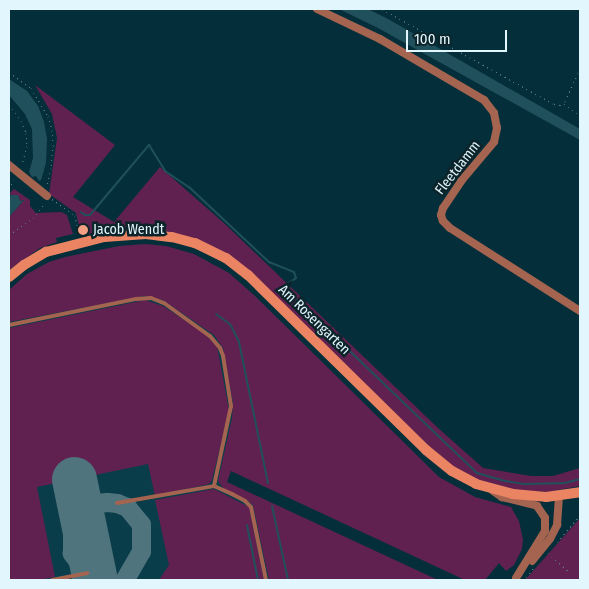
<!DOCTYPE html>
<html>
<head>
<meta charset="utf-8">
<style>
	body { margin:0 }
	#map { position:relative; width:589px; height:589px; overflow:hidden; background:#042f3a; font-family:"Fira Sans Condensed",sans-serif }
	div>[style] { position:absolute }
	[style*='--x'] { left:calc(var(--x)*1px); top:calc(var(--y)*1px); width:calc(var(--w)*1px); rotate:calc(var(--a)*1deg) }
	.built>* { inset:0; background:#0a3d4a }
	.green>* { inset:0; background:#602150 }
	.water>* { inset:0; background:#21505d }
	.stream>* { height:2px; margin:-1px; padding:0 1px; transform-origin:1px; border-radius:1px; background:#21505d }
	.taxiway>* { height:19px; margin:-9.5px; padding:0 9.5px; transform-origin:9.5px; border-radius:9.5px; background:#50747e }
	.runway>* { height:45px; margin:-22.5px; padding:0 22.5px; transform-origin:22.5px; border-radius:22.5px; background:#50747e }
	.path>* { height:1px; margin-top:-0.5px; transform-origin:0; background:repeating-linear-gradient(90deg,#62848d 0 1px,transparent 0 5px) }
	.lane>* { height:4px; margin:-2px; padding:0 2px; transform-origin:2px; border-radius:2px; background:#a46450 }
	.street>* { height:8px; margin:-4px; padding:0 4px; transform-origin:4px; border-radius:4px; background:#a46450 }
	.secondary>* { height:10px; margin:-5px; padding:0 5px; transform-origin:5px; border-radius:5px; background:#ea8462 }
	.dots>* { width:14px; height:14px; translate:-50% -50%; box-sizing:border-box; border:2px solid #0c242a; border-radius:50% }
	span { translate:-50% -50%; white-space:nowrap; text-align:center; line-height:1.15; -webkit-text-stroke:5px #0c242a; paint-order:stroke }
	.street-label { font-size:14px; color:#e1f6fd }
	.poi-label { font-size:14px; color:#e1f6fd }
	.left { translate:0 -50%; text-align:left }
	.frame { position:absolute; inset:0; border:10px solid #e1f6fd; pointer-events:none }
	.scale { position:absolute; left:406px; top:30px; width:101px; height:22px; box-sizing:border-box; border:2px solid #e1f6fd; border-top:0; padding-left:6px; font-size:15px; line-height:18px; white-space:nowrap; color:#e1f6fd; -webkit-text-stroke:4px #0c242a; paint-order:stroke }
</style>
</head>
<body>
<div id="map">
	<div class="built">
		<div style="clip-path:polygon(149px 291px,221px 336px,239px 408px,222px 481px,258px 500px,274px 580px,9px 580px,9px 318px)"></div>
	</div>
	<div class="green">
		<div style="clip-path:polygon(35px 85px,115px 145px,73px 197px,114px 222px,160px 167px,225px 224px,438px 428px,483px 468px,531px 476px,553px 476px,580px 468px,580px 486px,547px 492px,526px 491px,503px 488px,478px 480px,454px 467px,438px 455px,250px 272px,186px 236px,158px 229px,135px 228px,81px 235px,76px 213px,49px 194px,57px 138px,52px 114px)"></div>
		<div style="clip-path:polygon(14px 189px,30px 200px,30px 206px,36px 213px,61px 212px,67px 215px,73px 234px,56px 238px,57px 242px,40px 248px,9px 270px,9px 217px,24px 200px,20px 201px,19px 197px,11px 195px,10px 193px)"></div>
		<div style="clip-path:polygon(145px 244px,166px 246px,194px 254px,229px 273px,255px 296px,439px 477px,475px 497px,511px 507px,519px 521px,523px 540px,522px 549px,514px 565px,506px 571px,499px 563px,485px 580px,465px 580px,231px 471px,227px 482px,438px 580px,269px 580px,253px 505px,247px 500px,224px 489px,218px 481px,232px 418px,233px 403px,223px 348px,214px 335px,163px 300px,144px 296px,9px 322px,9px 290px,27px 274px,49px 262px,65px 257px,119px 246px)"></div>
		<div style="clip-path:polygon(145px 300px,163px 306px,204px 333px,217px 346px,229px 410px,212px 480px,209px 484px,155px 496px,148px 464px,37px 487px,55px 577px,38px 580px,9px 580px,9px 328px)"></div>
		<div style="clip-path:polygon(214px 489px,249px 507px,264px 580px,159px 580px,169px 565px,155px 500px)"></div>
		<div style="clip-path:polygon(580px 518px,580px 580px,525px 580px,549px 553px)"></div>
	</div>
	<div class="water">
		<div style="clip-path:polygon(339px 9px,368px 9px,388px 19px,580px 129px,580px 140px,378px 28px)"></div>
		<div style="clip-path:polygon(9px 79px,27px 91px,38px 106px,44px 122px,47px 139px,46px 163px,41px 180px,39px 181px,36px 176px,32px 177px,29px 172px,33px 158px,32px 129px,25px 114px,9px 95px)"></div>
		<div style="clip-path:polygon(11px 195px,18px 195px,20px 201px,24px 200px,9px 217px,9px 198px)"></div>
	</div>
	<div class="stream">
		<div style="--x:81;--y:212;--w:5;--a:37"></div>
		<div style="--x:85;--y:215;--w:5;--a:0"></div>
		<div style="--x:90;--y:215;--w:92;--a:-49.9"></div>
		<div style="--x:149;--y:145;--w:31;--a:58"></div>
		<div style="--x:165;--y:171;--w:29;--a:34"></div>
		<div style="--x:189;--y:187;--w:110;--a:43.2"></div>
		<div style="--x:269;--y:262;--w:27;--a:22"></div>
		<div style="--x:294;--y:272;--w:6;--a:72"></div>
		<div style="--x:296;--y:278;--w:16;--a:145"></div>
		<div style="--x:283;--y:287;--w:269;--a:43.8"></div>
		<div style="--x:477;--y:473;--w:29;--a:16"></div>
		<div style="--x:505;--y:481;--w:20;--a:9"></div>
		<div style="--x:525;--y:484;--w:40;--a:-1.4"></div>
		<div style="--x:565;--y:483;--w:16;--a:-15"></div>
		<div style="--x:216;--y:314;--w:17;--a:36"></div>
		<div style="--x:230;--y:324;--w:20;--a:63"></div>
		<div style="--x:239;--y:342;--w:144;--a:78.4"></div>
		<div style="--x:272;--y:506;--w:76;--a:77.8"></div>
		<div style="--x:247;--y:525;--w:56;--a:78.7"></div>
	</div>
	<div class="taxiway">
		<div style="--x:92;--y:580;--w:34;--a:-127"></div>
		<div style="--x:72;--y:553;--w:22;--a:-90"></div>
		<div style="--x:72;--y:531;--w:11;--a:-68"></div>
		<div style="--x:76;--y:521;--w:19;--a:-47"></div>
		<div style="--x:89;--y:507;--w:9;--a:-27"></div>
		<div style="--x:97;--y:503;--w:10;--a:-6"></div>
		<div style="--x:107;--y:502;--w:10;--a:6"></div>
		<div style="--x:117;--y:503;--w:11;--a:22"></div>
		<div style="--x:127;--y:507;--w:22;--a:51"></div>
		<div style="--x:141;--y:524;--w:27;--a:90"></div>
		<div style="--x:141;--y:551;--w:34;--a:120"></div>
	</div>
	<div class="runway">
		<div style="--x:74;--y:479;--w:103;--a:78.3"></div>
	</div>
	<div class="path">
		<div style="--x:382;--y:9;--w:196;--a:28.9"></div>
		<div style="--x:554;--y:104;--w:6;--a:9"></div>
		<div style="--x:560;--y:105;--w:6;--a:-39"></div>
		<div style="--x:565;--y:101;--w:35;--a:-65"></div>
		<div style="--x:9;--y:72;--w:27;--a:36"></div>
		<div style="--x:31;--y:88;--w:33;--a:59"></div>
		<div style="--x:48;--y:116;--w:15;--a:74"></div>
		<div style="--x:52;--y:130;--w:15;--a:86"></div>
		<div style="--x:53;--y:145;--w:23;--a:95"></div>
		<div style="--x:51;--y:168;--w:18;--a:103"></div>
		<div style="--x:564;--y:104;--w:20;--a:37"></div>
		<div style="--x:9;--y:105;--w:20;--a:53"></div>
		<div style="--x:21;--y:121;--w:13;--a:67"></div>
		<div style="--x:26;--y:133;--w:13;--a:86"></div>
		<div style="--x:27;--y:146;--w:20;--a:105"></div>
		<div style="--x:9;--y:189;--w:10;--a:-61"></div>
		<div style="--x:52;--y:199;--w:28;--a:35"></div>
		<div style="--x:75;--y:215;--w:20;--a:79"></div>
		<div style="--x:9;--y:235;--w:29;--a:-35"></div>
		<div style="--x:33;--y:218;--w:18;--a:-52"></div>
		<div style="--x:557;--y:542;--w:35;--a:-49"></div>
		<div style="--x:548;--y:553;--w:28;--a:42"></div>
		<div style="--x:526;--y:577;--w:11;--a:-49"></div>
	</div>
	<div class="lane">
		<div style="--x:9;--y:325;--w:130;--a:-11.6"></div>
		<div style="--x:136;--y:299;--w:15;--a:-4"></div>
		<div style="--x:151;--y:298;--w:14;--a:21"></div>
		<div style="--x:164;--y:303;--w:57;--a:35.7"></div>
		<div style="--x:210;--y:336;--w:16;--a:50"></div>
		<div style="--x:220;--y:348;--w:9;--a:69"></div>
		<div style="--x:223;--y:356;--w:51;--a:80.9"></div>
		<div style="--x:231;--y:406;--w:82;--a:102"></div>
		<div style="--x:117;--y:503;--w:98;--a:-9.9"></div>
		<div style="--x:214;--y:486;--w:20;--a:24"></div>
		<div style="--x:232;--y:494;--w:15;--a:28"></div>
		<div style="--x:245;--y:501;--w:8;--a:45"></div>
		<div style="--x:251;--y:507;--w:75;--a:78.4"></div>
		<div style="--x:52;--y:580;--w:36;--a:-11"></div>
	</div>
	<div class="street">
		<div style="--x:317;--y:9;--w:70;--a:25.5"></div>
		<div style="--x:380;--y:39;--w:121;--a:30.4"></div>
		<div style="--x:484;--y:100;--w:16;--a:52"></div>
		<div style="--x:494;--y:113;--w:15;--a:79"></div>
		<div style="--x:497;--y:128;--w:14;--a:102"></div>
		<div style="--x:494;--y:142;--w:50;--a:130.1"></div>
		<div style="--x:462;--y:180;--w:34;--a:124"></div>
		<div style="--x:443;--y:208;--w:7;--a:106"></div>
		<div style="--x:441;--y:215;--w:6;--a:72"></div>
		<div style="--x:443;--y:221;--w:10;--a:45"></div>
		<div style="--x:450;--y:228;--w:154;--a:32.6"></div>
		<div style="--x:9;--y:165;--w:49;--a:39.2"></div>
		<div style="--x:493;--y:491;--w:11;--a:34"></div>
		<div style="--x:502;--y:497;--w:36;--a:14"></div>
		<div style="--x:537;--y:506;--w:14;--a:56"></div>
		<div style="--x:545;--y:518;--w:13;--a:90"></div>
		<div style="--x:545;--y:531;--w:55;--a:121.7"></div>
		<div style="--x:532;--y:561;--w:28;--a:-51"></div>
		<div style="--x:550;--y:539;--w:16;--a:-63"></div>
		<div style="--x:557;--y:525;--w:29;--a:-86"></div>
	</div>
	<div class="secondary">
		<div style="--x:9;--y:277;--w:19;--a:-39"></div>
		<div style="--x:24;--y:265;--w:26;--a:-31"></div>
		<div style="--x:46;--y:252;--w:60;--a:-14.5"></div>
		<div style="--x:104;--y:237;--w:42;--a:-4.1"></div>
		<div style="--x:146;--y:234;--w:26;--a:7"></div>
		<div style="--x:172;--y:237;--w:24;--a:15"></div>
		<div style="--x:195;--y:243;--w:34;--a:26"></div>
		<div style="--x:226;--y:258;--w:28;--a:38"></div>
		<div style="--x:248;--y:275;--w:250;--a:44.5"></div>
		<div style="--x:426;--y:450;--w:33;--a:39"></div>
		<div style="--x:452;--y:471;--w:27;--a:28"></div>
		<div style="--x:476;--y:484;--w:38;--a:15"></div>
		<div style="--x:513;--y:494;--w:33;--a:5"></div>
		<div style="--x:546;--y:497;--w:34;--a:-8"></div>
	</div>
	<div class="dots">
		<div style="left:83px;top:230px;background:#f39f84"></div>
	</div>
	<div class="street-label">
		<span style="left:458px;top:168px;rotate:-52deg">Fleetdamm</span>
		<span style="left:314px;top:320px;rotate:44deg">Am Rosengarten</span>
	</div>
	<div class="poi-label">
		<span class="left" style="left:93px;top:230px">Jacob Wendt</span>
	</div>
	<div class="frame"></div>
	<div class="scale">100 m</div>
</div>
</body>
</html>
